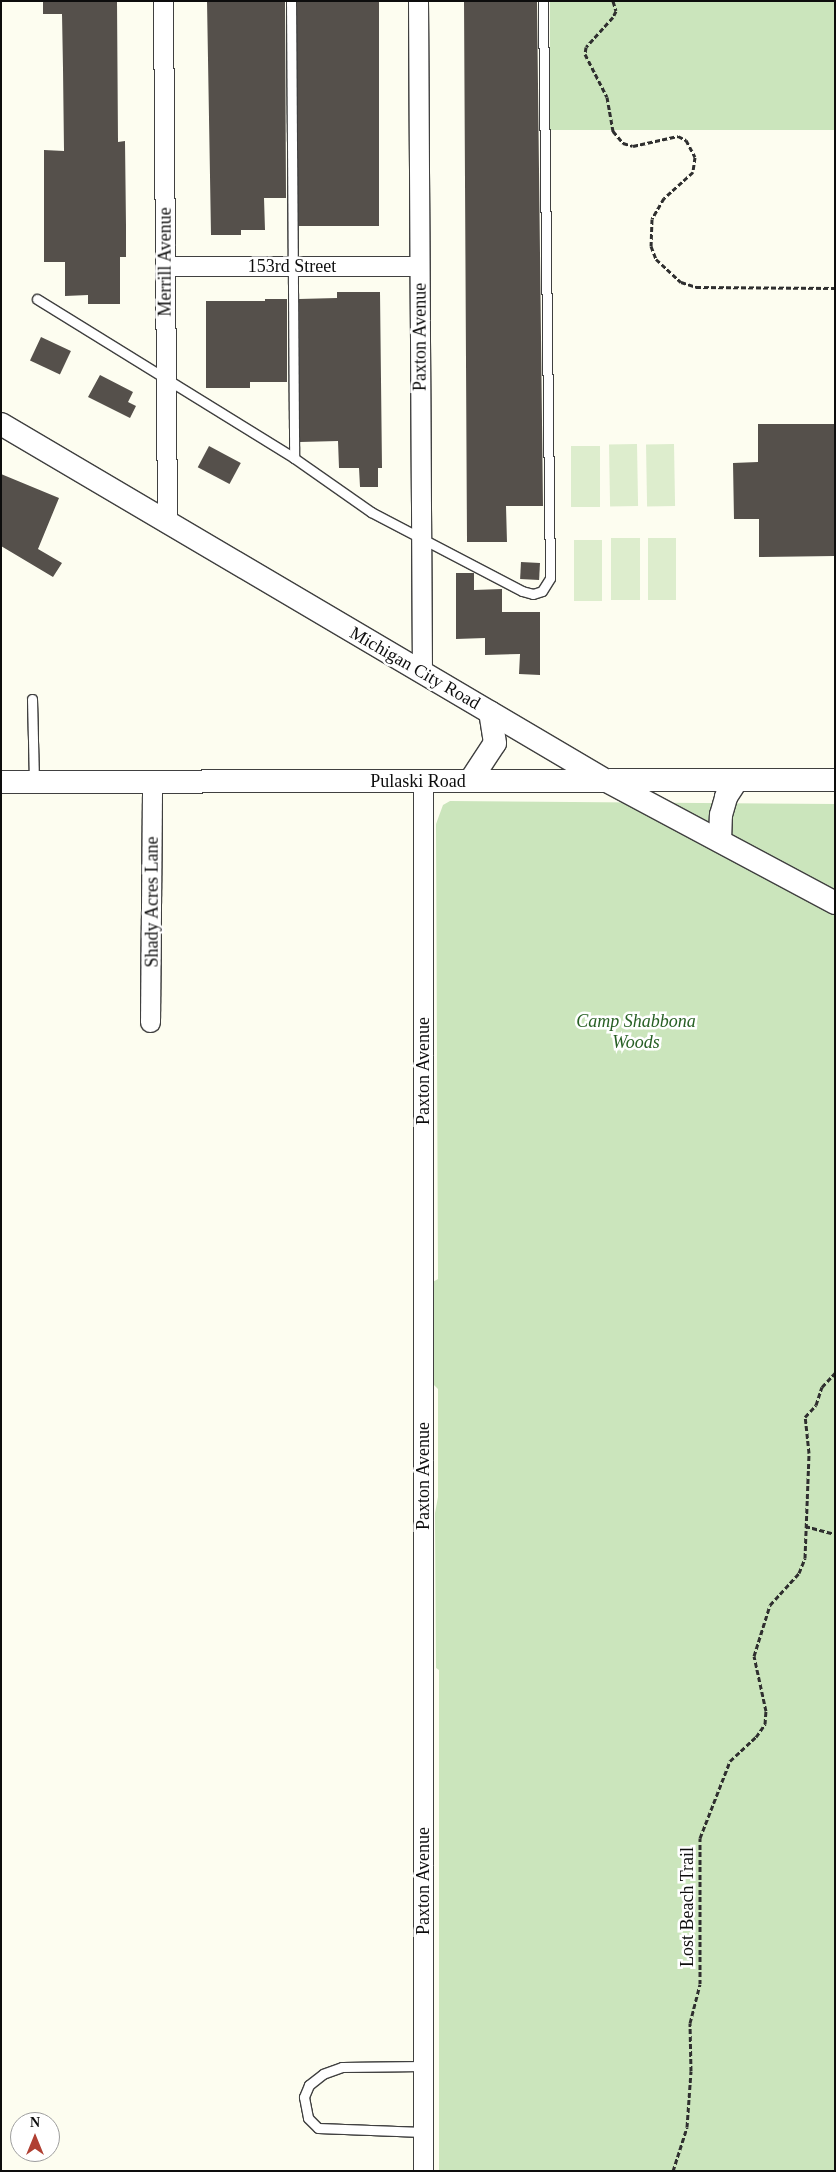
<!DOCTYPE html>
<html>
<head>
<meta charset="utf-8">
<style>
	body { margin:0 }
	#map { position:relative; width:836px; height:2172px; overflow:hidden; background:#fdfdf0; font-family:"Times New Roman",serif }
	div>[style] { position:absolute }
	[style*='--x'] { left:calc(var(--x)*1px); top:calc(var(--y)*1px); width:calc(var(--w)*1px); rotate:calc(var(--a)*1deg) }
	.green>* { inset:0; background:#cbe5bc; transform-origin:0 0 }
	.pitch>* { inset:0; background:#ddedcd; transform-origin:0 0 }
	.building>* { inset:0; background:#55504b; transform-origin:0 0 }
	.path>* { height:3px; margin-top:-1.5px; transform-origin:0; background:repeating-linear-gradient(90deg,#2f2f2f 0 5px,transparent 0 7.5px) }
	.roads { filter:drop-shadow(1px 0 #404040) drop-shadow(-1px 0 #404040) drop-shadow(0 1px #404040) drop-shadow(0 -1px #404040) }
	.service>* { height:9px; margin:-4.5px; padding:0 4.5px; transform-origin:4.5px; border-radius:4.5px; background:#fff }
	.minor>* { height:19px; margin:-9.5px; padding:0 9.5px; transform-origin:9.5px; border-radius:9.5px; background:#fff }
	.tertiary>* { height:22px; margin:-11px; padding:0 11px; transform-origin:11px; border-radius:11px; background:#fff }
	span { translate:-50% -50%; white-space:nowrap; text-align:center; line-height:1.15; -webkit-text-stroke:5px #fff; paint-order:stroke }
	.street-label { font-size:18px; color:#0d0d0d }
	.park-label { font-size:18px; color:#275f24; font-style:italic }
	.frame { position:absolute; inset:0; border:2px solid #0d0d0d; pointer-events:none }
	.north { position:absolute; left:10px; top:2112px; width:50px; height:50px; box-sizing:border-box; background:#fff; border:1px solid #9e9e9e; border-radius:50%; rotate:0deg; font-size:14px; font-weight:700; line-height:20px; text-align:center; color:#0d0d0d }
	.north::after { content:''; display:block; margin:auto; width:18px; height:22px; background:#b04033; clip-path:polygon(50% 0,100% 100%,50% 72%,0 100%) }
</style>
</head>
<body>
<div id="map">
	<div class="green">
		<div style="left:550px;top:1px;width:285px;height:129px"></div>
		<div style="clip-path:polygon(450px 801px,835px 804px,835px 2171px,439px 2171px,439px 1670px,436px 1668px,435px 1513px,438px 1497px,438px 1389px,431px 1382px,431px 1283px,438px 1279px,436px 824px,443px 805px)"></div>
	</div>
	<div class="pitch">
		<div style="left:637px;top:444px;width:62px;height:28px;rotate:89deg"></div>
		<div style="left:674px;top:444px;width:62px;height:28px;rotate:89deg"></div>
		<div style="left:571px;top:446px;width:29px;height:61px"></div>
		<div style="left:640px;top:538px;width:62px;height:29px;rotate:90deg"></div>
		<div style="left:648px;top:538px;width:28px;height:62px"></div>
		<div style="left:574px;top:540px;width:28px;height:61px"></div>
	</div>
	<div class="building">
		<div style="clip-path:polygon(43px 1px,117px 1px,118px 142px,125px 141px,126px 226px,126px 257px,120px 257px,120px 304px,88px 304px,88px 295px,65px 296px,65px 262px,44px 262px,44px 150px,64px 151px,63px 69px,62px 14px,43px 14px)"></div>
		<div style="clip-path:polygon(207px 1px,285px 1px,286px 198px,264px 198px,265px 230px,241px 230px,241px 235px,211px 235px)"></div>
		<div style="left:297px;top:1px;width:82px;height:225px"></div>
		<div style="clip-path:polygon(464px 1px,537px 1px,543px 506px,506px 506px,507px 542px,467px 542px)"></div>
		<div style="clip-path:polygon(337px 292px,380px 292px,382px 468px,378px 468px,378px 487px,360px 487px,359px 468px,339px 468px,338px 441px,300px 442px,299px 299px,337px 298px)"></div>
		<div style="clip-path:polygon(265px 299px,287px 299px,287px 382px,250px 382px,250px 388px,206px 388px,206px 301px,265px 301px)"></div>
		<div style="left:41px;top:337px;width:33px;height:26px;rotate:25deg"></div>
		<div style="clip-path:polygon(100px 375px,133px 392px,128px 402px,136px 406px,130px 418px,88px 397px)"></div>
		<div style="clip-path:polygon(758px 424px,835px 424px,835px 556px,759px 557px,759px 519px,734px 519px,733px 463px,758px 462px)"></div>
		<div style="left:209px;top:446px;width:36px;height:24px;rotate:28deg"></div>
		<div style="clip-path:polygon(1px 474px,59px 498px,38px 549px,62px 563px,53px 577px,1px 546px)"></div>
		<div style="left:521px;top:562px;width:19px;height:17px;rotate:3deg"></div>
		<div style="clip-path:polygon(456px 573px,474px 573px,474px 590px,502px 589px,502px 612px,540px 612px,540px 675px,519px 674px,520px 654px,485px 655px,485px 638px,456px 639px)"></div>
	</div>
	<div class="path">
		<div style="--x:613;--y:1;--w:10;--a:73"></div>
		<div style="--x:616;--y:11;--w:7;--a:117"></div>
		<div style="--x:613;--y:17;--w:40;--a:132"></div>
		<div style="--x:586;--y:47;--w:7;--a:98"></div>
		<div style="--x:585;--y:54;--w:48;--a:62.9"></div>
		<div style="--x:607;--y:97;--w:35;--a:80"></div>
		<div style="--x:613;--y:131;--w:16;--a:50"></div>
		<div style="--x:623;--y:143;--w:10;--a:17"></div>
		<div style="--x:633;--y:146;--w:46;--a:-12.5"></div>
		<div style="--x:678;--y:136;--w:9;--a:27"></div>
		<div style="--x:686;--y:140;--w:19;--a:62"></div>
		<div style="--x:695;--y:157;--w:15;--a:98"></div>
		<div style="--x:693;--y:172;--w:39;--a:138"></div>
		<div style="--x:664;--y:198;--w:24;--a:120"></div>
		<div style="--x:652;--y:219;--w:27;--a:92"></div>
		<div style="--x:651;--y:246;--w:14;--a:69"></div>
		<div style="--x:656;--y:259;--w:34;--a:43"></div>
		<div style="--x:681;--y:282;--w:16;--a:18"></div>
		<div style="--x:696;--y:287;--w:139;--a:0.4"></div>
		<div style="--x:805;--y:1526;--w:31;--a:15"></div>
		<div style="--x:673;--y:2171;--w:46;--a:-72.3"></div>
		<div style="--x:687;--y:2127;--w:56;--a:-85.9"></div>
		<div style="--x:691;--y:2071;--w:48;--a:-91.2"></div>
		<div style="--x:690;--y:2023;--w:40;--a:-75.6"></div>
		<div style="--x:700;--y:1984;--w:146;--a:-90"></div>
		<div style="--x:700;--y:1838;--w:83;--a:-68.7"></div>
		<div style="--x:730;--y:1761;--w:35;--a:-43"></div>
		<div style="--x:756;--y:1737;--w:16;--a:-55"></div>
		<div style="--x:765;--y:1724;--w:13;--a:-86"></div>
		<div style="--x:766;--y:1711;--w:56;--a:-102.3"></div>
		<div style="--x:754;--y:1656;--w:53;--a:-72.6"></div>
		<div style="--x:770;--y:1605;--w:43;--a:-47.8"></div>
		<div style="--x:799;--y:1573;--w:16;--a:-68"></div>
		<div style="--x:805;--y:1558;--w:105;--a:-87.8"></div>
		<div style="--x:809;--y:1453;--w:36;--a:-96"></div>
		<div style="--x:805;--y:1417;--w:16;--a:-47"></div>
		<div style="--x:816;--y:1405;--w:19;--a:-72"></div>
		<div style="--x:822;--y:1387;--w:19;--a:-47"></div>
	</div>
	<div class="roads">
		<div class="service">
			<div style="--x:291;--y:1;--w:457;--a:89.6"></div>
			<div style="--x:37;--y:299;--w:302;--a:31.7"></div>
			<div style="--x:294;--y:458;--w:94;--a:35"></div>
			<div style="--x:371;--y:512;--w:170;--a:27.6"></div>
			<div style="--x:522;--y:591;--w:11;--a:15"></div>
			<div style="--x:533;--y:594;--w:9;--a:-18"></div>
			<div style="--x:542;--y:591;--w:15;--a:-58"></div>
			<div style="--x:550;--y:578;--w:577;--a:-90.7"></div>
			<div style="--x:32;--y:699;--w:83;--a:88.6"></div>
			<div style="--x:423;--y:2066;--w:81;--a:179.3"></div>
			<div style="--x:342;--y:2067;--w:20;--a:160"></div>
			<div style="--x:323;--y:2074;--w:18;--a:142"></div>
			<div style="--x:309;--y:2085;--w:13;--a:113"></div>
			<div style="--x:304;--y:2097;--w:21;--a:79"></div>
			<div style="--x:308;--y:2118;--w:14;--a:45"></div>
			<div style="--x:318;--y:2128;--w:105;--a:2.2"></div>
		</div>
		<div class="minor">
			<div style="--x:163;--y:1;--w:522;--a:89.56"></div>
			<div style="--x:418;--y:1;--w:671;--a:89.66"></div>
			<div style="--x:165;--y:266;--w:254;--a:0"></div>
			<div style="--x:423;--y:781;--w:1390;--a:90"></div>
			<div style="--x:150;--y:1022;--w:240;--a:-89.5"></div>
		</div>
		<div class="tertiary">
			<div style="--x:1;--y:424;--w:701;--a:30.52"></div>
			<div style="--x:605;--y:780;--w:261;--a:28.1"></div>
			<div style="--x:470;--y:781;--w:45;--a:-56.7"></div>
			<div style="--x:495;--y:743;--w:31;--a:-99"></div>
			<div style="--x:1;--y:782;--w:834;--a:-0.14"></div>
			<div style="--x:720;--y:841;--w:26;--a:-88"></div>
			<div style="--x:721;--y:815;--w:19;--a:-74"></div>
			<div style="--x:726;--y:797;--w:20;--a:-57"></div>
		</div>
	</div>
	<div class="street-label">
		<span style="left:165px;top:262px;rotate:-90deg">Merrill Avenue</span>
		<span style="left:292px;top:266px">153rd Street</span>
		<span style="left:420px;top:337px;rotate:-90deg">Paxton Avenue</span>
		<span style="left:415px;top:668px;rotate:30deg">Michigan City Road</span>
		<span style="left:418px;top:781px">Pulaski Road</span>
		<span style="left:152px;top:902px;rotate:-90deg">Shady Acres Lane</span>
		<span style="left:423px;top:1071px;rotate:-90deg">Paxton Avenue</span>
		<span style="left:423px;top:1476px;rotate:-90deg">Paxton Avenue</span>
		<span style="left:423px;top:1881px;rotate:-90deg">Paxton Avenue</span>
		<span style="left:687px;top:1907px;rotate:-90deg">Lost Beach Trail</span>
	</div>
	<div class="park-label">
		<span style="left:636px;top:1032px">Camp Shabbona<br>Woods</span>
	</div>
	<div class="frame"></div>
	<div class="north">N</div>
</div>
</body>
</html>
